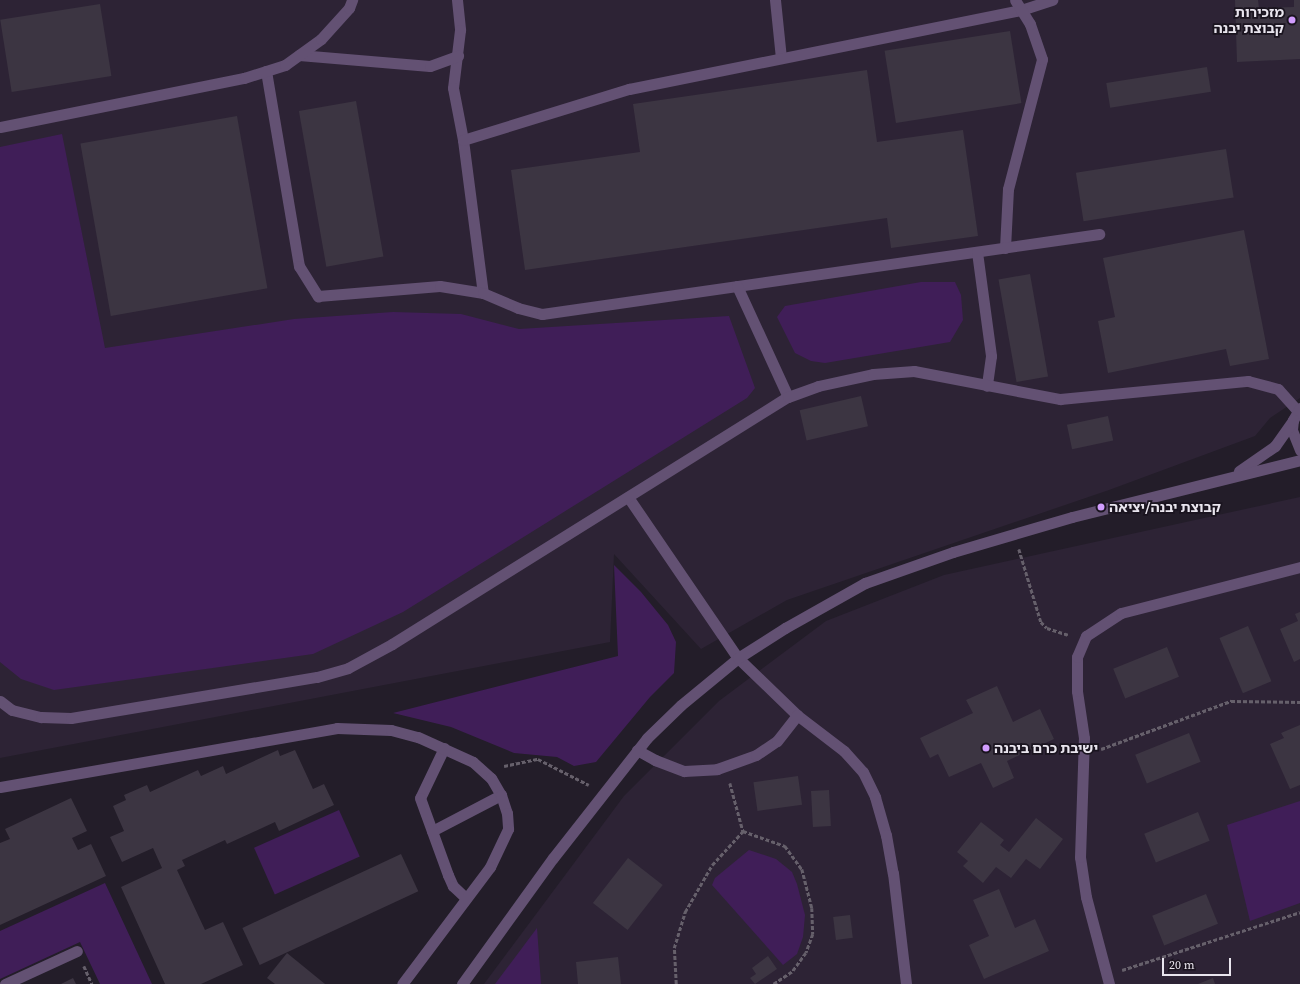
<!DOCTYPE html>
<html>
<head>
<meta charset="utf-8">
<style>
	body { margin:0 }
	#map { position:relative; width:1300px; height:984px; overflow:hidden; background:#231d29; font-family:"Source Serif 4","Noto Sans Hebrew",serif }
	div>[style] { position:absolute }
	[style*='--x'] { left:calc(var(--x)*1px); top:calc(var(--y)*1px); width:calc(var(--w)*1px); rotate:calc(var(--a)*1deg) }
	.built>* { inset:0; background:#2d2335 }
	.green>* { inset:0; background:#401e58; transform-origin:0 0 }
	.building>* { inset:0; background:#3c3542; transform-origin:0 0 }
	.path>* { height:2.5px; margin-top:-1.25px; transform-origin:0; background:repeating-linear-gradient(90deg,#66606b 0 4px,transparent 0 6px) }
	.service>* { height:11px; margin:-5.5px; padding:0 5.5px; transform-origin:5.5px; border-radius:5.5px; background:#635173 }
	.minor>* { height:11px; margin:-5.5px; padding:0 5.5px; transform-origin:5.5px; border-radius:5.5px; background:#635173 }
	.tertiary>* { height:11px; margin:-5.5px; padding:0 5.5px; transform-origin:5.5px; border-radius:5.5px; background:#635173 }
	.dots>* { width:11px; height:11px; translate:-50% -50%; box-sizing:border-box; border:2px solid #1a141f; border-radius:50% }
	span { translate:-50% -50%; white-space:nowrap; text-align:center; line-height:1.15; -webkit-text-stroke:3.5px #1a141f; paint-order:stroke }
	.poi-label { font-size:14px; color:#e9e5ee; font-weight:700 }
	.right { translate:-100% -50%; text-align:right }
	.left { translate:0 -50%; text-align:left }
	.scale { position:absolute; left:1162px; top:958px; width:69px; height:18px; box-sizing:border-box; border:2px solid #e9e5ee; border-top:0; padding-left:5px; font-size:12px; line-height:14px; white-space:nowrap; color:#e9e5ee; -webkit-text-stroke:3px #1a141f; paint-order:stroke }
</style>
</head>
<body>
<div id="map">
	<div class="built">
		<div style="clip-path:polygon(0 0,1300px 0,1300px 398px,1270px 418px,1255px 436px,1109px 490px,787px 600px,701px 649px,614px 554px,610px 642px,0 758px)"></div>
		<div style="clip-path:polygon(1300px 497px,1300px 984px,484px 984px,624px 796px,719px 701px,826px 621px,944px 575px)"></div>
	</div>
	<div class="green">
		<div style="clip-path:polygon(62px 134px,105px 348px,294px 319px,393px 312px,461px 314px,519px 329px,729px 316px,755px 388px,747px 398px,403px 612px,313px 654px,54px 690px,21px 679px,0 662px,0 147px)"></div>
		<div style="clip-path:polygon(921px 282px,955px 282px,961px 295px,963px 320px,950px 342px,825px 363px,811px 361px,795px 353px,777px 317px,785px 306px)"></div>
		<div style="clip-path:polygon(614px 565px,641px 592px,668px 625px,676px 642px,674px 673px,650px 697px,596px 762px,574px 766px,557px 757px,514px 753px,451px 727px,393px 713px,618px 656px)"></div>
		<div style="clip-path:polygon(1300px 801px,1300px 903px,1250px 921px,1227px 825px)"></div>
		<div style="left:339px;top:810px;width:51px;height:93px;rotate:66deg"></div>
		<div style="clip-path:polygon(749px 850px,776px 859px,792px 872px,797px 884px,805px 915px,803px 937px,797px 954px,783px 965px,712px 885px,715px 878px)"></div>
		<div style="clip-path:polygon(105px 883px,152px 984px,100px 984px,80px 942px,0 979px,0 931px)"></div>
		<div style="clip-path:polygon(537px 928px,541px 984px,495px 984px)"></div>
	</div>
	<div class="building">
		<div style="clip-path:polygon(1235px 0,1258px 0,1259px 8px,1294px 7px,1294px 0,1300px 0,1300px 59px,1237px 62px)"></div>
		<div style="left:100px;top:4px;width:73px;height:101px;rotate:81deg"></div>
		<div style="left:1010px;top:31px;width:73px;height:127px;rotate:81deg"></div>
		<div style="left:1207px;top:67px;width:25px;height:102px;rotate:81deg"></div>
		<div style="clip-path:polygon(867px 70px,877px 142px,963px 130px,978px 236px,891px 248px,887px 218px,525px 270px,511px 170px,640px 152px,633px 104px)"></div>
		<div style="left:356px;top:101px;width:158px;height:58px;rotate:80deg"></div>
		<div style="left:237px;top:116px;width:175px;height:159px;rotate:80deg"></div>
		<div style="left:1226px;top:149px;width:49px;height:152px;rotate:81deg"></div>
		<div style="clip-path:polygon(1244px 230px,1269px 359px,1230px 366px,1226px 349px,1108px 373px,1098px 321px,1115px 317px,1103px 258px)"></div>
		<div style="left:1030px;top:274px;width:104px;height:32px;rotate:80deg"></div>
		<div style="left:861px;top:396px;width:31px;height:63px;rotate:77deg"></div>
		<div style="left:1108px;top:416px;width:25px;height:42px;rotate:78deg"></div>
		<div style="clip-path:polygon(1300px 612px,1300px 659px,1294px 662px,1280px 629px,1298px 621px,1295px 614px)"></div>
		<div style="left:1248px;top:626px;width:60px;height:31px;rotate:67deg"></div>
		<div style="left:1167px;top:647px;width:32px;height:58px;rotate:68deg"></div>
		<div style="clip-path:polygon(997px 686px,1013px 722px,1040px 709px,1054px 739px,1007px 761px,1014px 778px,993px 788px,981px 763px,949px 777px,938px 754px,930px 758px,920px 738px,973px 713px,966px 700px)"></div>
		<div style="clip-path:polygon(1300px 725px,1300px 785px,1290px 789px,1270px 744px,1284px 738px,1281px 733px)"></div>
		<div style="left:1189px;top:733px;width:31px;height:58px;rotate:68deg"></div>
		<div style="clip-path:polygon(278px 750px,280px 756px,295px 750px,313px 789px,324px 784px,334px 805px,279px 831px,275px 822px,227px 844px,225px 840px,182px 860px,185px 866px,177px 870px,205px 930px,223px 922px,243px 965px,201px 984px,165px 984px,121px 887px,162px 868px,153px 848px,122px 862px,110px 837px,124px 831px,113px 806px,126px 800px,124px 795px,147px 785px,150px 792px,198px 770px,201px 776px,223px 766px,226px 774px)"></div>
		<div style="left:798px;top:776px;width:29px;height:45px;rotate:82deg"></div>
		<div style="left:829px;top:790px;width:36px;height:18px;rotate:87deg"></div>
		<div style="clip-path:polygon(71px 798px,87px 831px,72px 838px,78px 850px,91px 844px,106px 876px,0 925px,0 843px,10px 839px,5px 829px)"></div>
		<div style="left:1198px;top:812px;width:31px;height:58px;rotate:68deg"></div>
		<div style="clip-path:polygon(1036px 818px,1063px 839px,1040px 869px,1026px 859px,1011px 878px,996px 867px,983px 883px,963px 866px,968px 861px,957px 852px,981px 822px,1004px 840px,1000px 845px,1009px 852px)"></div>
		<div style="left:401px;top:854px;width:41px;height:175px;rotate:65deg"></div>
		<div style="left:628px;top:858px;width:44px;height:57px;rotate:38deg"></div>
		<div style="clip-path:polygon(999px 889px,1015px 928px,1035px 919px,1049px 951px,984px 979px,969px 945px,989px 936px,973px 900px)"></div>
		<div style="left:1206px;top:894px;width:32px;height:58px;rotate:68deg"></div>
		<div style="left:850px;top:915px;width:23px;height:17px;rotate:83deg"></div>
		<div style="clip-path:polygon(287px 953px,325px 984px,275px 984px,267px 978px)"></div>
		<div style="clip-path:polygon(768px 956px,777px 969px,755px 984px,750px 978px,756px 974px,752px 968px)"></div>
		<div style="clip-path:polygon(618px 957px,621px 984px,578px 984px,576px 962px)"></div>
		<div style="clip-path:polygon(73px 978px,76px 984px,61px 984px)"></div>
		<div style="clip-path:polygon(1213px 978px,1215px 984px,1198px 984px)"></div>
	</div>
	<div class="path">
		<div style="--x:1019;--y:549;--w:76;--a:73.2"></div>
		<div style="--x:1041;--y:622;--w:8;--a:45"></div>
		<div style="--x:1047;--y:628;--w:22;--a:18"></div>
		<div style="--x:1101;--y:749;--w:139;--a:-20.3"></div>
		<div style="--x:1231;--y:701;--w:69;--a:0.8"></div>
		<div style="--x:504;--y:766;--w:35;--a:-12"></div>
		<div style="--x:538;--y:759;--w:57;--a:27"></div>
		<div style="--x:730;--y:783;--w:50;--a:74.8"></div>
		<div style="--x:743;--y:831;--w:45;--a:19.7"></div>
		<div style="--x:785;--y:846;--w:29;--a:54"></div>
		<div style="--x:802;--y:869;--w:40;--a:75.6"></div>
		<div style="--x:812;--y:908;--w:26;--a:88"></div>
		<div style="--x:813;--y:934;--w:20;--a:110"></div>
		<div style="--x:806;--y:953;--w:24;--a:126"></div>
		<div style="--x:792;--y:972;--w:22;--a:146"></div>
		<div style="--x:84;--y:966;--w:20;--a:66"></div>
		<div style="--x:1122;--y:970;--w:187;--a:-18"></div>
		<div style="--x:676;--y:984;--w:36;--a:-93"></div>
		<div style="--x:674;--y:948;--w:38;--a:-73"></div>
		<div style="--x:685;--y:912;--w:54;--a:-60.1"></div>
		<div style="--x:712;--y:865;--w:46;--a:-47.6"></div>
	</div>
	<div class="service">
		<div style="--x:457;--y:0;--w:30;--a:84"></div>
		<div style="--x:460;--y:30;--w:58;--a:96.9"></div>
		<div style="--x:453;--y:88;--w:53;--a:79.1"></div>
		<div style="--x:463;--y:140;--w:154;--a:82.6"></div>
		<div style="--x:775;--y:0;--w:58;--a:84.1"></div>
		<div style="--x:299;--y:55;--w:131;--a:4.8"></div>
		<div style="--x:430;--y:66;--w:30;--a:-20"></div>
		<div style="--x:463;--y:140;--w:174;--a:-17.1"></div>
		<div style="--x:629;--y:89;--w:400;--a:-11.4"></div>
		<div style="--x:1021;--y:10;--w:33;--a:-18"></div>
		<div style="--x:1005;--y:248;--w:59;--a:-87.1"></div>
		<div style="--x:1008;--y:189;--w:134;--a:-75.3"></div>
		<div style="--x:1042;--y:59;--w:37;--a:-109"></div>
		<div style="--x:1030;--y:24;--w:28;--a:-122"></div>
		<div style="--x:738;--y:658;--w:82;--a:44"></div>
		<div style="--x:797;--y:715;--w:59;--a:37.5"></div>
		<div style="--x:844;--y:751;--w:28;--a:48"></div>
		<div style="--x:863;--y:772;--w:28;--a:64"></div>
		<div style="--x:875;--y:797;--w:40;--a:74"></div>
		<div style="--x:886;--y:835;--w:39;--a:80"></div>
		<div style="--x:893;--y:873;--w:112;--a:83.3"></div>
		<div style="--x:637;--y:750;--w:21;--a:29"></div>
		<div style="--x:655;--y:760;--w:31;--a:21"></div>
		<div style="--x:684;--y:771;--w:33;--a:-3"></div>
		<div style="--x:717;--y:769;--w:41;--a:-19.7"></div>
		<div style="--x:756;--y:755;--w:25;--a:-34"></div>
		<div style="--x:777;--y:741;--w:33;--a:-52"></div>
		<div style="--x:432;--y:831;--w:78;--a:-27.6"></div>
		<div style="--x:5;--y:984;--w:79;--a:-24.6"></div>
	</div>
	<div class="minor">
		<div style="--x:266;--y:71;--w:198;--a:80.4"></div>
		<div style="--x:299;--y:266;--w:36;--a:58"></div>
		<div style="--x:318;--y:296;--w:122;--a:-4.7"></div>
		<div style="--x:440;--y:286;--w:44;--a:9.2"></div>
		<div style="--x:483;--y:293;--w:38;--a:23"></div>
		<div style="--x:518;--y:308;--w:25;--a:14"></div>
		<div style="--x:542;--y:314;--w:563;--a:-8.17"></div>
		<div style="--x:0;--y:127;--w:249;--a:-11.4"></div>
		<div style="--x:244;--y:78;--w:43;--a:-17.6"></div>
		<div style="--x:285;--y:65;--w:44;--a:-35.8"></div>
		<div style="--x:321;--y:39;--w:42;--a:-47.9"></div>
		<div style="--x:349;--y:8;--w:9;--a:-69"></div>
		<div style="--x:977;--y:252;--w:105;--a:82.3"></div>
		<div style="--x:991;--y:356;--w:30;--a:98"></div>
		<div style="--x:737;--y:286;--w:122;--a:65.3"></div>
		<div style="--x:628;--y:497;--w:195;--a:55.7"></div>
		<div style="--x:0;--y:701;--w:15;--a:37"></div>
		<div style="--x:12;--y:710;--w:30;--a:14"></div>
		<div style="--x:41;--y:717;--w:30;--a:2"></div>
		<div style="--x:71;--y:718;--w:249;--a:-9.5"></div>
		<div style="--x:317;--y:677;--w:32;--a:-16"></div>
		<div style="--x:348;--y:668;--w:50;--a:-28.6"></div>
		<div style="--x:392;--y:644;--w:467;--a:-32"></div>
		<div style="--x:788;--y:397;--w:32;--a:-20"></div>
		<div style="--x:818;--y:386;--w:56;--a:-12.3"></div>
		<div style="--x:873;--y:374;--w:41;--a:-4.2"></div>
		<div style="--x:914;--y:371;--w:149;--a:10.9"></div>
		<div style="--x:1060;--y:399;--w:189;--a:-5.5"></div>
		<div style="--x:1248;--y:381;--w:31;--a:15"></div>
		<div style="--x:1278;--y:389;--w:28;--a:48"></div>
		<div style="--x:444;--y:748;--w:55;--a:115.6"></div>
		<div style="--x:420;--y:798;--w:82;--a:70"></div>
		<div style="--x:448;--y:875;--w:12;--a:66"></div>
		<div style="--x:453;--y:886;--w:16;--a:43"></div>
		<div style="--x:0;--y:787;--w:342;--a:-9.9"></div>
		<div style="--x:337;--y:728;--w:54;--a:2.1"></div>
		<div style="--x:391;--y:730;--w:28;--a:15"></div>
		<div style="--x:418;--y:737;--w:60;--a:24.4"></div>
		<div style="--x:473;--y:762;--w:24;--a:42"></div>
		<div style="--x:491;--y:778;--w:20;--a:60"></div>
		<div style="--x:501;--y:795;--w:19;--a:72"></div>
		<div style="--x:507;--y:813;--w:16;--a:86"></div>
		<div style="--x:508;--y:829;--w:42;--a:115.3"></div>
		<div style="--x:490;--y:867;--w:146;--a:126.9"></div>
		<div style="--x:1109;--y:984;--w:90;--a:-104.8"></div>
		<div style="--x:1086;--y:897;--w:40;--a:-98.5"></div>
		<div style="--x:1080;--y:857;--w:119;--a:-88.1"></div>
		<div style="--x:1084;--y:738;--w:48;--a:-98.5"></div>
		<div style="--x:1077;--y:691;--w:34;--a:-90"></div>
		<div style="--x:1077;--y:657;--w:23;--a:-67"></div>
		<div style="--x:1086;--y:636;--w:42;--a:-33.3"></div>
		<div style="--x:1121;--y:613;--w:185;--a:-14.4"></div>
	</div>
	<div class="tertiary">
		<div style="--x:1300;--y:408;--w:14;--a:120"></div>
		<div style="--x:1293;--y:420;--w:10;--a:96"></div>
		<div style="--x:1292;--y:430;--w:22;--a:68"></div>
		<div style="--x:1239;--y:471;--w:44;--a:-34.8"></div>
		<div style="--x:1275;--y:446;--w:32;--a:-55"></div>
		<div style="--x:462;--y:984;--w:155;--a:-54.2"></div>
		<div style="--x:553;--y:858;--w:152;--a:-51.9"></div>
		<div style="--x:647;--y:738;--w:47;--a:-44.1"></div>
		<div style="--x:681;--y:705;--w:74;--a:-39.5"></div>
		<div style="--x:738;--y:658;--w:56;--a:-32.6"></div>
		<div style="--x:785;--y:628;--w:92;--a:-29.4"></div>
		<div style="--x:865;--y:583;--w:93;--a:-19.4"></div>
		<div style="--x:953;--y:552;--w:124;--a:-16.4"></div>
		<div style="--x:1072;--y:517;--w:235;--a:-14"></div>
	</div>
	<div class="dots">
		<div style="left:1292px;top:20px;background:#d19dfe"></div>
		<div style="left:1101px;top:507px;background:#d19dfe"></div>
		<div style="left:986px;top:748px;background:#d19dfe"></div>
	</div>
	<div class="poi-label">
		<span class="right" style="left:1284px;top:20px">מזכירות<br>קבוצת יבנה</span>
		<span class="left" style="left:1109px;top:507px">קבוצת יבנה/יציאה</span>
		<span class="left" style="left:994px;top:748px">ישיבת כרם ביבנה</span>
	</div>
	<div class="scale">20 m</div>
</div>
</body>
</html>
